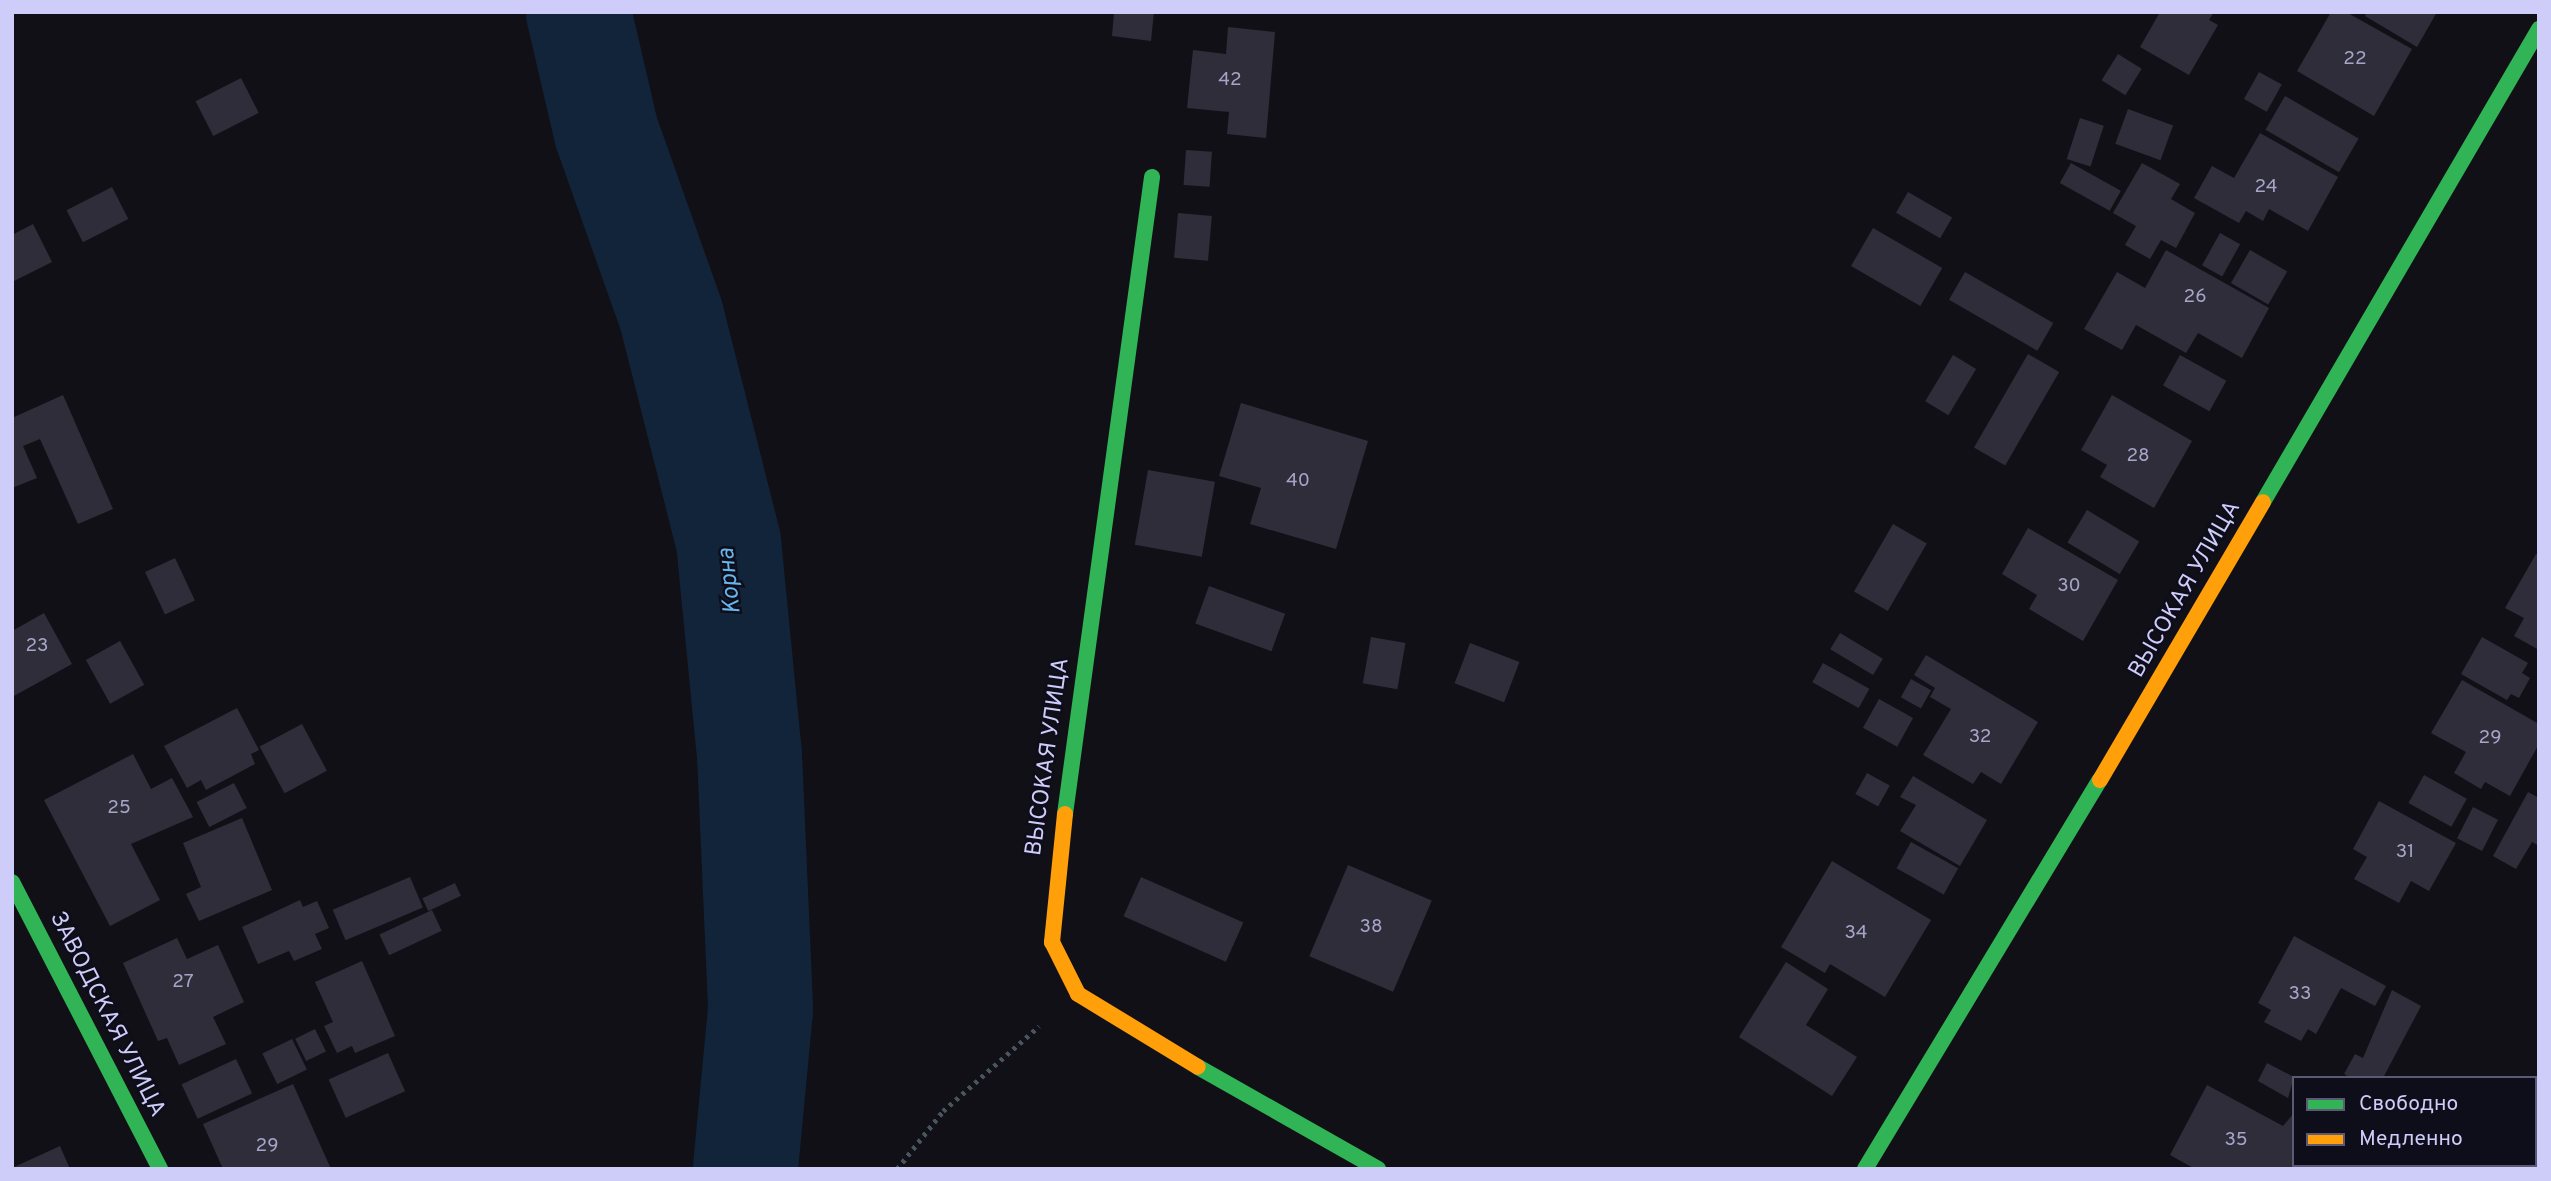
<!DOCTYPE html>
<html>
<head>
<meta charset="utf-8">
<style>
	body { margin:0 }
	#map { position:relative; width:2551px; height:1181px; overflow:hidden; background:#111017; font-family:Overpass,sans-serif }
	div>[style] { position:absolute }
	[style*='--x'] { left:calc(var(--x)*1px); top:calc(var(--y)*1px); width:calc(var(--w)*1px); rotate:calc(var(--a)*1deg) }
	.river>* { height:105px; margin:-52.5px; padding:0 52.5px; transform-origin:52.5px; border-radius:52.5px; background:#12243a }
	.building>* { inset:0; background:#2f2d39; transform-origin:0 0 }
	.path>* { height:4.5px; margin-top:-2.25px; transform-origin:0; background:repeating-linear-gradient(90deg,#48545e 0 3.5px,transparent 0 8.5px) }
	.fast>* { height:16px; margin:-8px; padding:0 8px; transform-origin:8px; border-radius:8px; background:#30b455 }
	.slow>* { height:16px; margin:-8px; padding:0 8px; transform-origin:8px; border-radius:8px; background:#ff9f0a }
	span { translate:-50% -50%; white-space:nowrap; text-align:center; line-height:1.15; -webkit-text-stroke:5px #0e0d1a; paint-order:stroke }
	.number-label { font-size:19px; color:#a6a4c9 }
	.number-label span { -webkit-text-stroke-width:0 }
	.street-label { font-size:23px; color:#ceccf9 }
	.water-label { font-size:24px; color:#66b5ec; font-style:italic }
	.frame { position:absolute; inset:0; border:14px solid #ceccf9; pointer-events:none }
	.legend { position:absolute; left:2292px; top:1076px; width:245px; height:91px; box-sizing:border-box; background:#0e0d1a; border:2px solid #5b5973; margin:0; padding:9px 12px; list-style:none; font-size:21px; color:#ceccf9 }
	.legend li { display:flex; align-items:center; gap:14px; height:35px }
	.legend b { width:35px; border:2px solid #5b5973 }
</style>
</head>
<body>
<div id="map">
	<div class="river">
		<div style="--x:578;--y:12;--w:123;--a:76.9"></div>
		<div style="--x:606;--y:132;--w:195;--a:70.5"></div>
		<div style="--x:671;--y:316;--w:232;--a:75.8"></div>
		<div style="--x:728;--y:541;--w:214;--a:84.4"></div>
		<div style="--x:749;--y:754;--w:255;--a:87.5"></div>
		<div style="--x:760;--y:1009;--w:161;--a:95.4"></div>
	</div>
	<div class="building">
		<div style="clip-path:polygon(1114px 12px,1154px 12px,1151px 41px,1112px 36px)"></div>
		<div style="clip-path:polygon(2160px 12px,2214px 12px,2209px 20px,2218px 25px,2189px 75px,2140px 47px)"></div>
		<div style="clip-path:polygon(2331px 12px,2346px 12px,2412px 49px,2374px 116px,2297px 71px)"></div>
		<div style="clip-path:polygon(2367px 12px,2437px 12px,2417px 47px,2365px 16px)"></div>
		<div style="clip-path:polygon(1228px 27px,1275px 32px,1266px 138px,1227px 134px,1229px 112px,1187px 108px,1193px 50px,1226px 54px)"></div>
		<div style="left:2118px;top:54px;width:28px;height:31px;rotate:32deg"></div>
		<div style="left:2259px;top:72px;width:26px;height:31px;rotate:29deg"></div>
		<div style="left:241px;top:78px;width:39px;height:51px;rotate:63deg"></div>
		<div style="left:2285px;top:96px;width:85px;height:39px;rotate:30deg"></div>
		<div style="left:2128px;top:109px;width:48px;height:37px;rotate:20deg"></div>
		<div style="left:2080px;top:118px;width:25px;height:43px;rotate:18deg"></div>
		<div style="clip-path:polygon(2260px 133px,2338px 177px,2308px 231px,2269px 209px,2263px 221px,2246px 211px,2239px 223px,2194px 198px,2212px 166px,2234px 178px)"></div>
		<div style="left:1186px;top:150px;width:26px;height:35px;rotate:4deg"></div>
		<div style="left:2071px;top:163px;width:57px;height:23px;rotate:29deg"></div>
		<div style="clip-path:polygon(2142px 163px,2180px 184px,2171px 199px,2195px 213px,2176px 248px,2161px 240px,2150px 259px,2125px 245px,2136px 226px,2113px 213px)"></div>
		<div style="left:112px;top:187px;width:36px;height:51px;rotate:63deg"></div>
		<div style="left:1908px;top:192px;width:51px;height:24px;rotate:30deg"></div>
		<div style="left:1178px;top:213px;width:34px;height:45px;rotate:5deg"></div>
		<div style="clip-path:polygon(33px 224px,52px 262px,12px 282px,12px 235px)"></div>
		<div style="left:1873px;top:228px;width:80px;height:44px;rotate:30deg"></div>
		<div style="left:2220px;top:233px;width:23px;height:37px;rotate:29deg"></div>
		<div style="clip-path:polygon(2166px 250px,2269px 308px,2242px 358px,2198px 333px,2186px 353px,2136px 325px,2122px 350px,2084px 329px,2117px 272px,2145px 288px)"></div>
		<div style="left:2250px;top:250px;width:43px;height:38px;rotate:30deg"></div>
		<div style="left:1965px;top:272px;width:102px;height:32px;rotate:30deg"></div>
		<div style="left:2028px;top:354px;width:36px;height:108px;rotate:30deg"></div>
		<div style="left:1953px;top:355px;width:27px;height:54px;rotate:31deg"></div>
		<div style="left:2180px;top:355px;width:53px;height:35px;rotate:29deg"></div>
		<div style="clip-path:polygon(63px 395px,113px 509px,78px 524px,40px 439px,23px 446px,37px 478px,12px 488px,12px 418px)"></div>
		<div style="clip-path:polygon(2112px 395px,2192px 441px,2154px 508px,2100px 477px,2107px 465px,2081px 450px)"></div>
		<div style="clip-path:polygon(1241px 403px,1368px 441px,1336px 549px,1250px 524px,1261px 488px,1219px 476px)"></div>
		<div style="left:1148px;top:470px;width:68px;height:76px;rotate:10deg"></div>
		<div style="left:2087px;top:510px;width:61px;height:38px;rotate:31deg"></div>
		<div style="left:1893px;top:524px;width:39px;height:78px;rotate:30deg"></div>
		<div style="clip-path:polygon(2028px 528px,2118px 580px,2083px 641px,2029px 609px,2037px 595px,2002px 574px)"></div>
		<div style="clip-path:polygon(2536px 554px,2539px 555px,2539px 650px,2514px 636px,2524px 618px,2505px 608px)"></div>
		<div style="left:175px;top:558px;width:47px;height:33px;rotate:65deg"></div>
		<div style="left:1209px;top:586px;width:81px;height:40px;rotate:20deg"></div>
		<div style="clip-path:polygon(44px 613px,72px 664px,12px 697px,12px 631px)"></div>
		<div style="left:1840px;top:633px;width:50px;height:19px;rotate:31deg"></div>
		<div style="left:1371px;top:637px;width:35px;height:47px;rotate:10deg"></div>
		<div style="clip-path:polygon(2482px 637px,2528px 663px,2522px 673px,2530px 678px,2519px 698px,2511px 694px,2507px 700px,2461px 674px)"></div>
		<div style="left:120px;top:641px;width:50px;height:39px;rotate:61deg"></div>
		<div style="left:1470px;top:643px;width:53px;height:43px;rotate:21deg"></div>
		<div style="clip-path:polygon(1926px 655px,2038px 722px,2001px 784px,1981px 772px,1973px 784px,1923px 755px,1951px 709px,1930px 697px,1935px 688px,1914px 675px)"></div>
		<div style="left:1823px;top:663px;width:53px;height:22px;rotate:29deg"></div>
		<div style="left:1911px;top:679px;width:23px;height:21px;rotate:29deg"></div>
		<div style="clip-path:polygon(2462px 680px,2539px 724px,2539px 744px,2510px 796px,2485px 782px,2481px 789px,2454px 773px,2466px 752px,2431px 733px)"></div>
		<div style="left:1879px;top:699px;width:39px;height:33px;rotate:29deg"></div>
		<div style="clip-path:polygon(237px 708px,259px 750px,251px 754px,255px 764px,206px 790px,201px 780px,187px 788px,164px 746px)"></div>
		<div style="left:302px;top:724px;width:53px;height:48px;rotate:62deg"></div>
		<div style="clip-path:polygon(133px 754px,151px 789px,172px 778px,193px 817px,131px 844px,160px 900px,110px 926px,44px 800px)"></div>
		<div style="left:1867px;top:773px;width:26px;height:24px;rotate:29deg"></div>
		<div style="left:2424px;top:775px;width:49px;height:32px;rotate:29deg"></div>
		<div style="clip-path:polygon(1913px 776px,1987px 820px,1960px 866px,1900px 831px,1916px 805px,1900px 797px)"></div>
		<div style="left:234px;top:783px;width:28px;height:42px;rotate:63deg"></div>
		<div style="clip-path:polygon(2528px 792px,2539px 798px,2539px 846px,2532px 842px,2516px 869px,2493px 856px)"></div>
		<div style="clip-path:polygon(2379px 801px,2456px 843px,2429px 891px,2411px 881px,2399px 903px,2354px 879px,2367px 857px,2353px 849px)"></div>
		<div style="left:2473px;top:807px;width:28px;height:35px;rotate:27deg"></div>
		<div style="clip-path:polygon(242px 818px,272px 890px,199px 921px,186px 894px,201px 887px,183px 843px)"></div>
		<div style="left:1911px;top:842px;width:54px;height:30px;rotate:29deg"></div>
		<div style="clip-path:polygon(1832px 861px,1931px 920px,1885px 997px,1830px 964px,1825px 973px,1781px 947px)"></div>
		<div style="left:1348px;top:865px;width:91px;height:99px;rotate:23deg"></div>
		<div style="left:410px;top:877px;width:33px;height:84px;rotate:67deg"></div>
		<div style="left:1141px;top:877px;width:112px;height:43px;rotate:24deg"></div>
		<div style="left:455px;top:883px;width:14px;height:36px;rotate:65deg"></div>
		<div style="clip-path:polygon(300px 900px,303px 907px,317px 901px,329px 928px,315px 934px,322px 949px,294px 961px,289px 951px,258px 964px,242px 927px)"></div>
		<div style="left:432px;top:910px;width:23px;height:58px;rotate:65deg"></div>
		<div style="clip-path:polygon(2294px 936px,2386px 986px,2375px 1006px,2341px 988px,2316px 1034px,2308px 1029px,2301px 1041px,2264px 1022px,2271px 1010px,2258px 1003px)"></div>
		<div style="clip-path:polygon(177px 938px,187px 959px,218px 945px,244px 1002px,213px 1017px,226px 1044px,179px 1065px,167px 1038px,158px 1041px,123px 963px)"></div>
		<div style="clip-path:polygon(362px 961px,395px 1036px,355px 1053px,352px 1046px,337px 1053px,324px 1026px,333px 1022px,315px 982px)"></div>
		<div style="clip-path:polygon(1786px 962px,1828px 989px,1806px 1025px,1857px 1057px,1832px 1096px,1739px 1037px)"></div>
		<div style="clip-path:polygon(2392px 990px,2421px 1006px,2383px 1078px,2351px 1078px,2344px 1074px,2355px 1054px,2363px 1058px)"></div>
		<div style="left:315px;top:1029px;width:25px;height:22px;rotate:64deg"></div>
		<div style="left:292px;top:1039px;width:34px;height:33px;rotate:64deg"></div>
		<div style="left:388px;top:1053px;width:42px;height:65px;rotate:66deg"></div>
		<div style="left:236px;top:1059px;width:38px;height:60px;rotate:65deg"></div>
		<div style="clip-path:polygon(2267px 1063px,2294px 1077px,2288px 1098px,2258px 1081px)"></div>
		<div style="clip-path:polygon(293px 1084px,331px 1169px,223px 1169px,203px 1124px)"></div>
		<div style="clip-path:polygon(2207px 1085px,2283px 1126px,2294px 1113px,2294px 1165px,2322px 1165px,2320px 1169px,2195px 1169px,2170px 1155px)"></div>
		<div style="clip-path:polygon(60px 1146px,70px 1169px,12px 1169px,12px 1168px)"></div>
	</div>
	<div class="path">
		<div style="--x:897;--y:1169;--w:74;--a:-51.6"></div>
		<div style="--x:943;--y:1111;--w:128;--a:-41.5"></div>
	</div>
	<div class="fast">
		<div style="--x:2263;--y:502;--w:548;--a:-59.74"></div>
		<div style="--x:1065;--y:814;--w:643;--a:-82.22"></div>
		<div style="--x:12;--y:882;--w:323;--a:62.7"></div>
		<div style="--x:1198;--y:1067;--w:207;--a:29.5"></div>
		<div style="--x:1865;--y:1169;--w:454;--a:-58.9"></div>
	</div>
	<div class="slow">
		<div style="--x:2100;--y:780;--w:322;--a:-59.6"></div>
		<div style="--x:1065;--y:814;--w:129;--a:95.8"></div>
		<div style="--x:1052;--y:942;--w:58;--a:63.4"></div>
		<div style="--x:1078;--y:994;--w:140;--a:31.3"></div>
	</div>
	<div class="number-label">
		<span style="left:2355px;top:60px">22</span>
		<span style="left:1230px;top:81px">42</span>
		<span style="left:2266px;top:188px">24</span>
		<span style="left:2195px;top:298px">26</span>
		<span style="left:2138px;top:457px">28</span>
		<span style="left:1298px;top:482px">40</span>
		<span style="left:2069px;top:587px">30</span>
		<span style="left:37px;top:647px">23</span>
		<span style="left:1980px;top:738px">32</span>
		<span style="left:2490px;top:739px">29</span>
		<span style="left:119px;top:809px">25</span>
		<span style="left:2405px;top:853px">31</span>
		<span style="left:1371px;top:928px">38</span>
		<span style="left:1856px;top:934px">34</span>
		<span style="left:183px;top:983px">27</span>
		<span style="left:2300px;top:995px">33</span>
		<span style="left:2236px;top:1141px">35</span>
		<span style="left:267px;top:1147px">29</span>
	</div>
	<div class="street-label">
		<span style="left:2186px;top:590px;rotate:-60deg">ВЫСОКАЯ УЛИЦА</span>
		<span style="left:1049px;top:757px;rotate:-82deg">ВЫСОКАЯ УЛИЦА</span>
		<span style="left:106px;top:1015px;rotate:63deg">ЗАВОДСКАЯ УЛИЦА</span>
	</div>
	<div class="water-label">
		<span style="left:731px;top:581px;rotate:-96deg">Корна</span>
	</div>
	<div class="frame"></div>
	<ul class="legend">
	<li><b style="height:9px;background:#30b455"></b>Свободно</li>
	<li><b style="height:9px;background:#ff9f0a"></b>Медленно</li>
	</ul>
</div>
</body>
</html>
